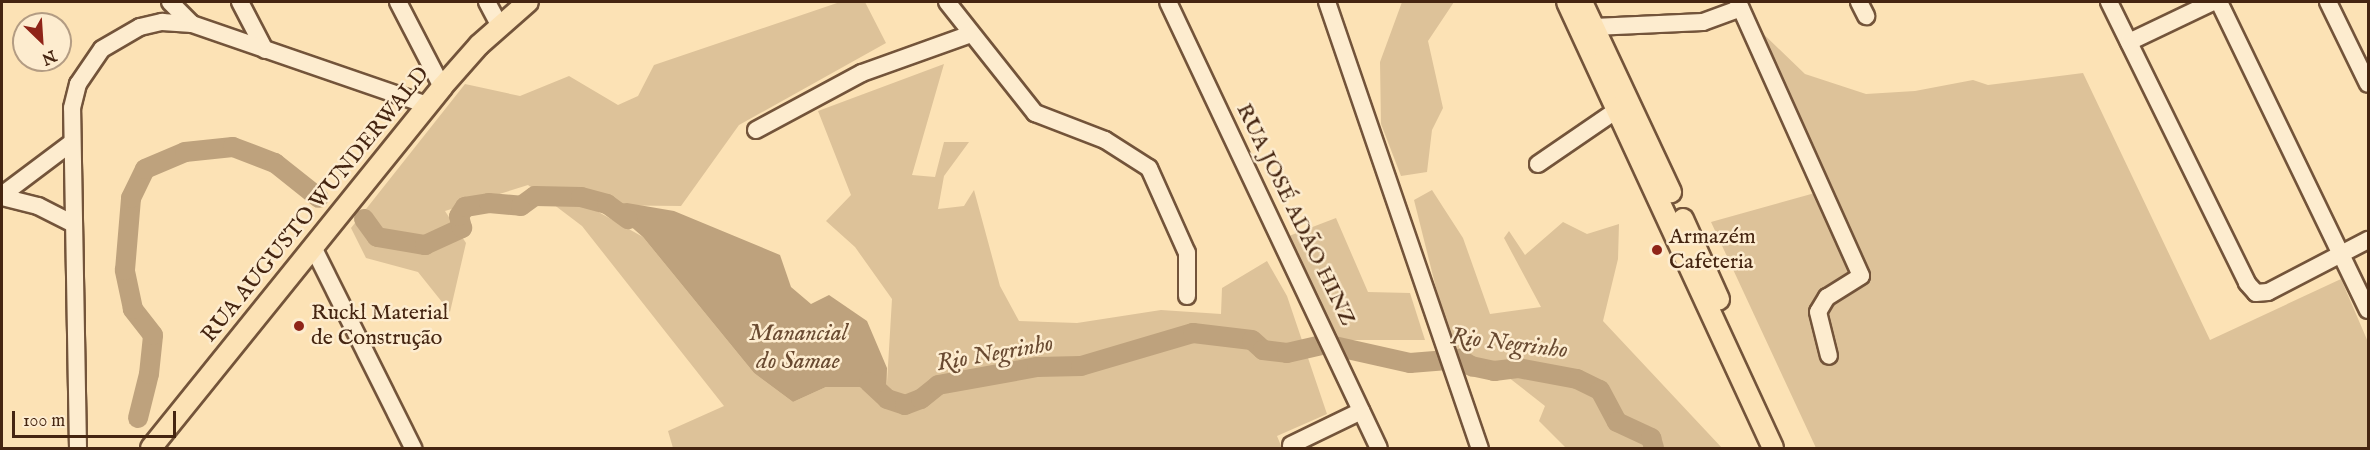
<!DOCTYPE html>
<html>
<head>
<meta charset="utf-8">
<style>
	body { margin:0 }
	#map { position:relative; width:2370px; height:450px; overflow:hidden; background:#fce2b5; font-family:"IM FELL English",serif }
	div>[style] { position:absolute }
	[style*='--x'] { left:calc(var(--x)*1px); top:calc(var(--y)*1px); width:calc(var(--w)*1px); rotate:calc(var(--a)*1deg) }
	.green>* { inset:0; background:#ddc299 }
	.water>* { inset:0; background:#bea27d }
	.river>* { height:20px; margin:-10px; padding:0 10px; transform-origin:10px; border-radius:10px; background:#bea27d }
	.roads { filter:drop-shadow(2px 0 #73543a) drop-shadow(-2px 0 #73543a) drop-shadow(0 2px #73543a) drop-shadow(0 -2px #73543a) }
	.minor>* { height:16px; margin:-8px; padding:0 8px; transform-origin:8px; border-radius:8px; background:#fdeccf }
	.major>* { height:20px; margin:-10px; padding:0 10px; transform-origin:10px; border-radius:10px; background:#fce2b5 }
	.dots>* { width:16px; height:16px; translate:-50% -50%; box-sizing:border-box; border:3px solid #fdeccf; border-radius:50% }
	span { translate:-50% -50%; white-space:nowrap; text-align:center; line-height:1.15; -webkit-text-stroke:5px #fdeccf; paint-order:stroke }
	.street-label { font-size:22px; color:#452511 }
	.poi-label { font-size:22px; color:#452511 }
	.left { translate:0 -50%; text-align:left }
	.water-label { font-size:24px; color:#694a31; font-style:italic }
	.frame { position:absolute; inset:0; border:3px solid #452511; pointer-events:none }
	.north { position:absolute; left:12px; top:12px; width:60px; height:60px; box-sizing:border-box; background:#fdeccf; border:2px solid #b39c83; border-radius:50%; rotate:155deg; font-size:16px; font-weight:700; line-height:24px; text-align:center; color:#452511 }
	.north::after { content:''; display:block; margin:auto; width:21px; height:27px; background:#8f2418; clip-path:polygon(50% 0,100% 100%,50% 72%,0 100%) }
	.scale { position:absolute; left:12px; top:411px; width:164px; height:27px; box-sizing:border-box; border:3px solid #452511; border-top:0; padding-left:8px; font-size:18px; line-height:21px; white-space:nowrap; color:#452511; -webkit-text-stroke:4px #fdeccf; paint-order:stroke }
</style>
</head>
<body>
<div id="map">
	<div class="green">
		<div style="clip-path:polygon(840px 2px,865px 2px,886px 43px,739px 125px,681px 206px,586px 205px,643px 237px,754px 373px,793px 402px,826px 387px,859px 387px,886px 399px,892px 299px,855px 247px,826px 221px,851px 195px,818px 111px,944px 64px,912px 175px,935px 177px,944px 142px,969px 142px,944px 176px,938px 209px,964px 206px,974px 190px,1000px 286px,1019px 321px,1077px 323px,1161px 310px,1221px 314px,1222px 288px,1267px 261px,1287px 296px,1327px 414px,1277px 436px,1282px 448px,673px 448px,668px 431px,724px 406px,582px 226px,528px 185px,445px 211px,466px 243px,450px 312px,418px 272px,366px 258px,351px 228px,465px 84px,520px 96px,569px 76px,618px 105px,638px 96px,654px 65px)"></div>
		<div style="clip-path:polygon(1402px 2px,1454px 2px,1428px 41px,1443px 108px,1432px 130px,1427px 172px,1401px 176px,1381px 124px,1380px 62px)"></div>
		<div style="clip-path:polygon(1752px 23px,1805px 74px,1866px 94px,1915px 91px,1973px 80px,1988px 85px,2083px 73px,2210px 340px,2341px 279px,2368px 342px,2368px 448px,1816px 448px,1711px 222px,1822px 191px)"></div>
		<div style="clip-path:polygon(1432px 190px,1463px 238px,1490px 314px,1541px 307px,1504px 238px,1509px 231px,1525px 255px,1563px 222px,1587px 234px,1619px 224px,1618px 259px,1603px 321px,1722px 448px,1566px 448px,1539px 421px,1545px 406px,1508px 377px,1470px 377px,1452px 352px,1414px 200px)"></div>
		<div style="clip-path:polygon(1336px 218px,1368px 292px,1410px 293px,1425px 340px,1333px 340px,1289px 236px)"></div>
	</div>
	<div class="water">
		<div style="clip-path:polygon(627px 203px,674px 211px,780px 255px,791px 287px,811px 304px,829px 295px,867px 321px,887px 368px,886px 399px,859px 387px,826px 387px,793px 402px,754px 373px,643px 237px,606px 205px)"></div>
	</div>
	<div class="river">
		<div style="--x:364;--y:219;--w:22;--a:54"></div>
		<div style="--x:377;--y:237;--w:49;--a:9.5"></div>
		<div style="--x:425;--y:245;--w:41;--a:-24.7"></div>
		<div style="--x:462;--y:228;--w:12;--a:-104"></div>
		<div style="--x:459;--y:216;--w:11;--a:-56"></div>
		<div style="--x:465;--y:207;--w:24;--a:-9"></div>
		<div style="--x:489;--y:203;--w:32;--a:5"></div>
		<div style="--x:521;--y:206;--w:17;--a:-36"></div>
		<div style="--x:535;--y:196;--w:46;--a:1.2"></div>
		<div style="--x:581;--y:197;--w:27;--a:15"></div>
		<div style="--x:607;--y:204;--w:26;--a:36"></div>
		<div style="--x:869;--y:382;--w:25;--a:43"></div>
		<div style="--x:887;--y:399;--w:19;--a:18"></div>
		<div style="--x:905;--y:405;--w:17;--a:-21"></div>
		<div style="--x:921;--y:399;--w:22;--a:-39"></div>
		<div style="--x:938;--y:385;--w:101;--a:-10.3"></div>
		<div style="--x:1037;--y:367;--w:44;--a:-1.3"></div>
		<div style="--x:1081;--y:366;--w:117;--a:-16.4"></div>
		<div style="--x:1193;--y:333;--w:59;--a:6.8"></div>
		<div style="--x:1252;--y:340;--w:15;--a:42"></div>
		<div style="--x:1263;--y:350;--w:24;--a:7"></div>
		<div style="--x:1287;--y:353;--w:39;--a:-13"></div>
		<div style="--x:1325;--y:344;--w:87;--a:12.6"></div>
		<div style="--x:1410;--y:363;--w:50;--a:-4.6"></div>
		<div style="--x:1460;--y:359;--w:13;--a:32"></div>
		<div style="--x:1471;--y:366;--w:24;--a:12"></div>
		<div style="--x:1494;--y:371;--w:24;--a:-7"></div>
		<div style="--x:1518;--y:368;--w:60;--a:10.6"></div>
		<div style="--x:1577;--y:379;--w:25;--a:26"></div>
		<div style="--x:1600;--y:390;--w:36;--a:62"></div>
		<div style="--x:1617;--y:422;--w:38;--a:25"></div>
		<div style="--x:1651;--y:438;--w:10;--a:73"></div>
		<div style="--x:138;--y:418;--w:45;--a:-76"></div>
		<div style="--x:149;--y:374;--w:39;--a:-84"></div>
		<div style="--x:153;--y:335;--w:33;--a:-128"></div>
		<div style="--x:133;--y:309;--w:40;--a:-102"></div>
		<div style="--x:125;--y:270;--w:72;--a:-85.2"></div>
		<div style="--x:131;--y:198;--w:32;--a:-64"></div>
		<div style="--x:145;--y:169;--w:43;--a:-23"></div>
		<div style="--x:185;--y:152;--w:48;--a:-5.9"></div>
		<div style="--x:233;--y:147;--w:45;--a:20.9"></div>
		<div style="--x:275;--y:163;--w:56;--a:38.5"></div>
	</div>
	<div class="roads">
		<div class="minor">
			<div style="--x:170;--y:2;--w:31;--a:45"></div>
			<div style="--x:240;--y:2;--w:54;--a:62.5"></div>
			<div style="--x:398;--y:2;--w:96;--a:62.6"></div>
			<div style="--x:487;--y:2;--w:26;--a:62"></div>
			<div style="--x:947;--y:2;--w:142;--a:51.6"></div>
			<div style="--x:1035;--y:113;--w:75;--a:21.1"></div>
			<div style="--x:1105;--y:140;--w:52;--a:32.5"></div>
			<div style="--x:1149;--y:168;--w:93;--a:65.9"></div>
			<div style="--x:1187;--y:253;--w:43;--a:90"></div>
			<div style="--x:1168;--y:2;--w:493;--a:64.7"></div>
			<div style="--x:1327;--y:2;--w:472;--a:71.1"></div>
			<div style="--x:1738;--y:2;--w:300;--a:65.8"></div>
			<div style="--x:1861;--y:276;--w:40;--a:148"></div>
			<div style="--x:1827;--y:297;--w:17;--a:121"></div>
			<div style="--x:1818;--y:312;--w:45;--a:76"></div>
			<div style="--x:1859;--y:2;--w:16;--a:63"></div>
			<div style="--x:2109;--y:2;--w:313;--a:63.8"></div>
			<div style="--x:2247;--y:283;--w:13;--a:48"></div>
			<div style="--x:2256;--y:293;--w:12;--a:-5"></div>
			<div style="--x:2268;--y:292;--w:113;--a:-27.5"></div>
			<div style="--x:2219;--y:2;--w:342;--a:64.2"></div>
			<div style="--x:2328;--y:2;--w:91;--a:64"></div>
			<div style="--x:1594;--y:27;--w:109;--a:-2.6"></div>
			<div style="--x:1703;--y:22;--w:40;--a:-20.2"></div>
			<div style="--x:2129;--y:42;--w:93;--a:-25.5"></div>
			<div style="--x:756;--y:130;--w:120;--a:-28.3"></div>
			<div style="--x:862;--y:73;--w:116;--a:-19.7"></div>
			<div style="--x:1538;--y:164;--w:96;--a:-34.4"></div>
			<div style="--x:2;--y:195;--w:85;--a:-36.9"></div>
			<div style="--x:2;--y:197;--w:37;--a:14"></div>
			<div style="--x:38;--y:206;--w:39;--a:27"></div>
			<div style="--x:313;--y:247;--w:225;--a:63.5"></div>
			<div style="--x:1291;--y:445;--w:78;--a:-25.9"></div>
			<div style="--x:78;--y:448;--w:340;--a:-91"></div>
			<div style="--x:72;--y:108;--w:25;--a:-76"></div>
			<div style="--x:78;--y:84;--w:42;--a:-55.6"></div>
			<div style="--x:102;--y:49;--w:44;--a:-30.1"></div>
			<div style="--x:140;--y:27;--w:23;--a:-13"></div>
			<div style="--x:162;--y:22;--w:30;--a:4"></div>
			<div style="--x:192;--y:24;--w:249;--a:19"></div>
		</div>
		<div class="major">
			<div style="--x:1567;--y:2;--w:491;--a:65.2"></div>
			<div style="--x:1582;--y:2;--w:210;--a:64.9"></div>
			<div style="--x:1683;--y:219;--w:88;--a:65.8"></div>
			<div style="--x:151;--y:448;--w:464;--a:-51.1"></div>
			<div style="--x:442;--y:87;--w:56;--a:-48.6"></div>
			<div style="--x:479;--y:45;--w:65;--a:-41.3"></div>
		</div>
	</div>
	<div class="dots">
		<div style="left:1657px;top:250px;background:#8f2418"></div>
		<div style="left:299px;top:326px;background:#8f2418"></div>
	</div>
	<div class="street-label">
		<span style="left:316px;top:205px;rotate:-51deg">RUA AUGUSTO WUNDERWALD</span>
		<span style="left:1295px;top:215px;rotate:64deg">RUA JOSÉ ADÃO HINZ</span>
	</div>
	<div class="poi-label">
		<span class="left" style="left:1669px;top:250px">Armazém<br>Cafeteria</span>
		<span class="left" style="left:311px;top:326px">Ruckl Material<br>de Construção</span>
	</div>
	<div class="water-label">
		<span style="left:798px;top:348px">Manancial<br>do Samae</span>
		<span style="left:1509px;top:344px;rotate:7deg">Rio Negrinho</span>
		<span style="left:995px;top:354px;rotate:-10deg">Rio Negrinho</span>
	</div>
	<div class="frame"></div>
	<div class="north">N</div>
	<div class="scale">100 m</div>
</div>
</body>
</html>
